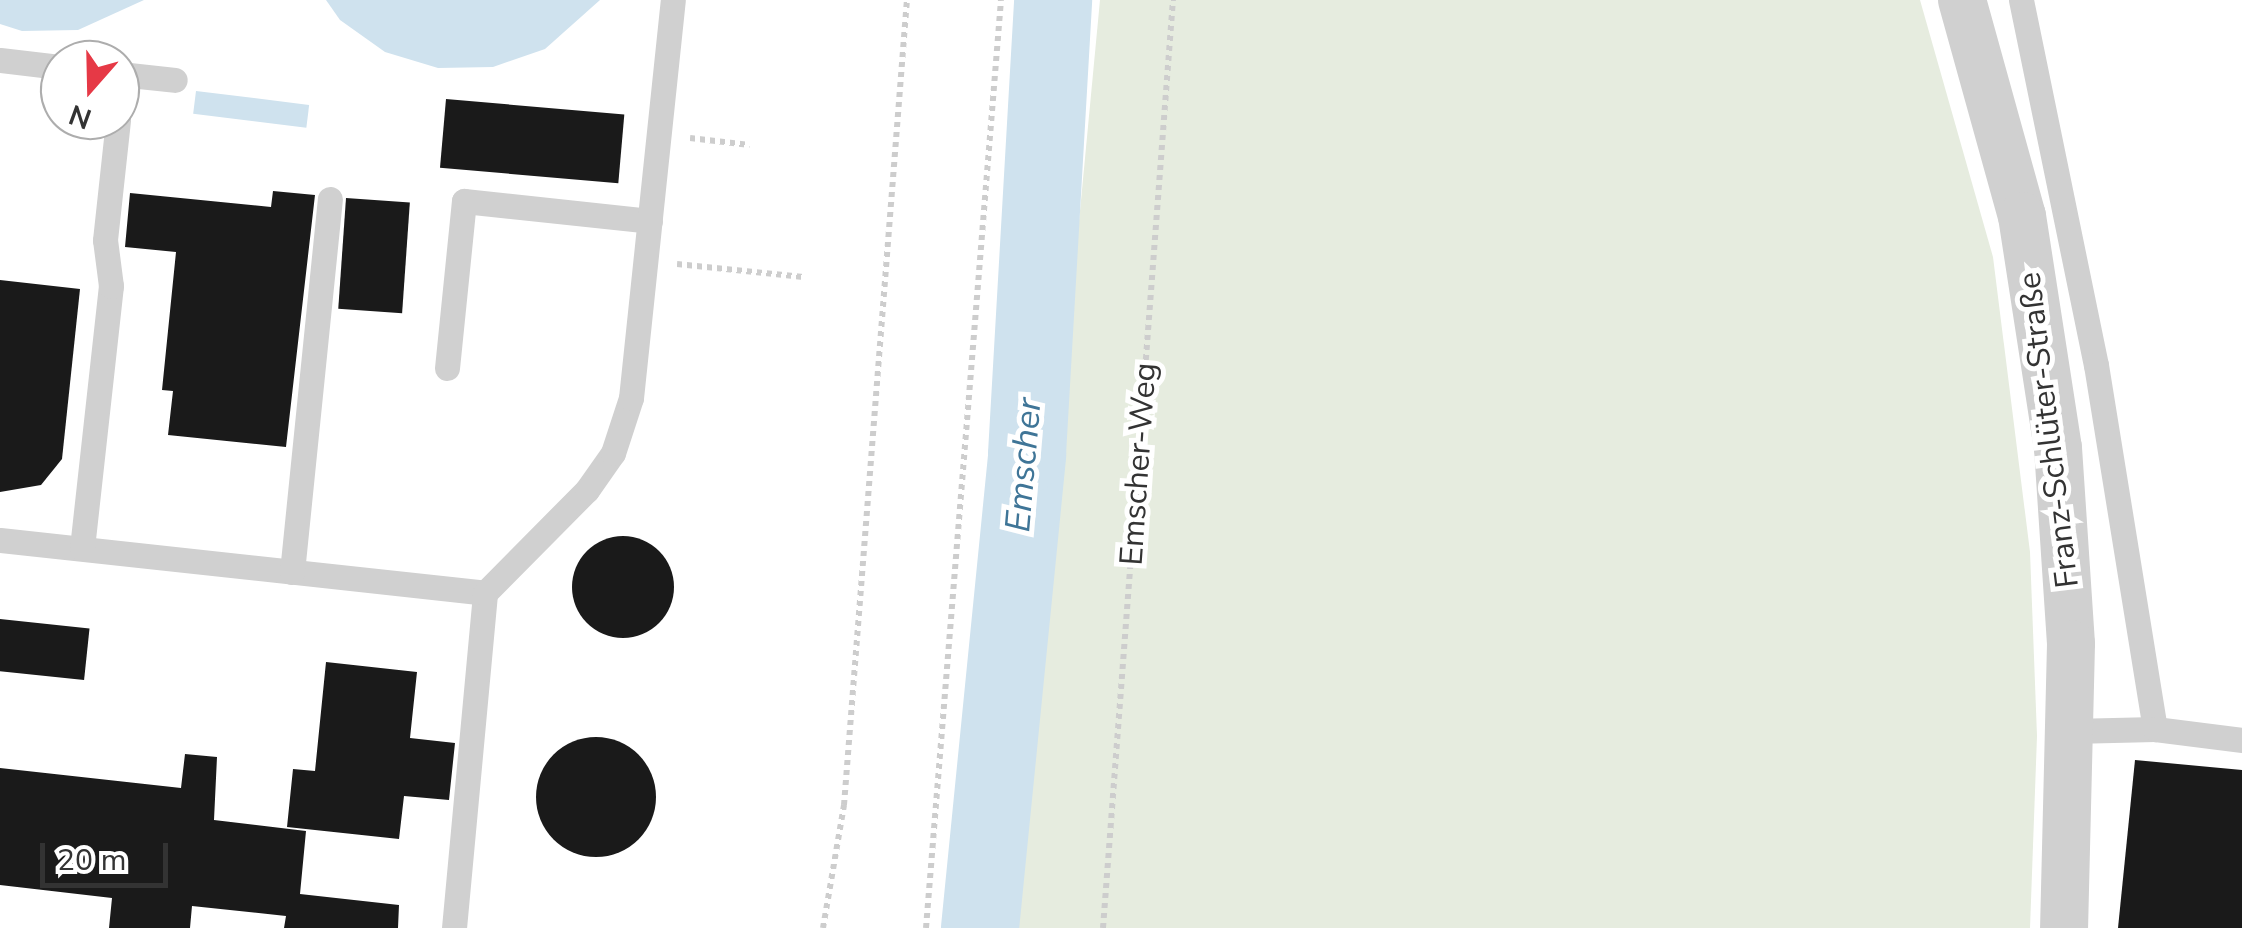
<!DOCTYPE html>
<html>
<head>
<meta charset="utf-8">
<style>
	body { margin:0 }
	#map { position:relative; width:2242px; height:928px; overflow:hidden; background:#fff; font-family:"Nunito Sans",sans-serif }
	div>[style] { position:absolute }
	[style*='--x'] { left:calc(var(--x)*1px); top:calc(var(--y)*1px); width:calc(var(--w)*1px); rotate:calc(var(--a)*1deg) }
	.green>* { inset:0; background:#e6ecdf }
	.water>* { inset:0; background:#cfe2ee; transform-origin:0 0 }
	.river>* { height:78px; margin:-39px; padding:0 39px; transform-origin:39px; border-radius:39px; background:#cfe2ee }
	.building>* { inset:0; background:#1a1a1a; transform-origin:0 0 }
	.round { border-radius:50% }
	.path>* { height:6px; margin-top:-3px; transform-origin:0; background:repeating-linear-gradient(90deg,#cdcdcd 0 5px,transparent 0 10px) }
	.service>* { height:25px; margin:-12.5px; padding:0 12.5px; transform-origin:12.5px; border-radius:12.5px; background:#d0d0d0 }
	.minor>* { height:48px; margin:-24px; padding:0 24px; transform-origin:24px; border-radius:24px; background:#d0d0d0 }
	span { translate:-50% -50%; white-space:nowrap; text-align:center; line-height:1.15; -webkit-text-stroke:10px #fff; paint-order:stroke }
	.street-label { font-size:32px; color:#333 }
	.water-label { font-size:35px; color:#3f7597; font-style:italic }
	.north { position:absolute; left:40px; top:40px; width:100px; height:100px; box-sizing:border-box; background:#fff; border:2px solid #adadad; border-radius:50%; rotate:200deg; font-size:28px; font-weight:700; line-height:40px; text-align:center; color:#333 }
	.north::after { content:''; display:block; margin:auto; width:35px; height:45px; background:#e63946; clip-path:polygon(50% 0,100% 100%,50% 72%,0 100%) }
	.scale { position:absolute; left:40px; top:843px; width:128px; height:45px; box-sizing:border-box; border:5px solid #333; border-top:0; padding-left:12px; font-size:30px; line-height:35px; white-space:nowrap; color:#333; -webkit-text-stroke:8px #fff; paint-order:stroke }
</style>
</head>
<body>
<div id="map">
	<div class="green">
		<div style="clip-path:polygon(1100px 0,1920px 0,1993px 257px,2030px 552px,2037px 736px,2030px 928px,1012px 928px)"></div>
	</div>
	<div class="water">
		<div style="clip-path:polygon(0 0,144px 0,78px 30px,22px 31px,0 24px)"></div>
		<div style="clip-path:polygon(326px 0,600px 0,545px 49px,493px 67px,438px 68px,385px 52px,340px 20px)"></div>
		<div style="left:196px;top:91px;width:114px;height:23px;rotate:7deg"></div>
	</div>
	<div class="river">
		<div style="--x:980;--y:928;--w:476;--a:-84.3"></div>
		<div style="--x:1027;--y:454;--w:455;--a:-86.7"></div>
	</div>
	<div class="building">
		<div style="left:446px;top:99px;width:179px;height:69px;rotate:5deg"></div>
		<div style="clip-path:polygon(273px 191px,315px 195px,286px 447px,168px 435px,173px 391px,162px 390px,176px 252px,125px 247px,130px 193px,271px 207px)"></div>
		<div style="left:346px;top:198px;width:64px;height:111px;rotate:4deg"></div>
		<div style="clip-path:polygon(0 280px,80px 289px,62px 459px,41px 485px,0 492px)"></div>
		<div class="round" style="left:572px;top:536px;width:102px;height:102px"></div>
		<div style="left:0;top:619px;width:90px;height:52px;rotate:6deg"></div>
		<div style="clip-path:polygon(326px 662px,417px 672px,410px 738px,455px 743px,449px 800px,404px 796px,399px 839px,287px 827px,293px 769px,315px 771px)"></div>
		<div class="round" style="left:536px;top:737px;width:120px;height:120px"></div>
		<div style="clip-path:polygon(185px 754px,217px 757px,214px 820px,306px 831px,300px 894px,399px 905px,398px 928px,284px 928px,286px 916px,192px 906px,190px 928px,109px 928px,112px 898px,0 885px,0 768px,181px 788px)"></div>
		<div style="clip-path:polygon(2135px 760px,2242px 770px,2242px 928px,2118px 928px)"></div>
	</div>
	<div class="path">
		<div style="--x:690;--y:138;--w:60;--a:6.7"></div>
		<div style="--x:677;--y:264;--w:127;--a:5.9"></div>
		<div style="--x:823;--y:928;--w:125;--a:-80.3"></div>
		<div style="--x:844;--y:805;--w:807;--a:-85.53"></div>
		<div style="--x:926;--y:928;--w:931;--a:-85.38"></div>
		<div style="--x:1103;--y:928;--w:931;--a:-85.69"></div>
	</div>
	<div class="service">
		<div style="--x:2021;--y:0;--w:373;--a:78.4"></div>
		<div style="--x:2096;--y:365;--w:369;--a:80.8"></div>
		<div style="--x:0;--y:60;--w:60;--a:6.7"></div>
		<div style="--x:120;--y:74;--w:55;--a:6.2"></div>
		<div style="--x:447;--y:368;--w:168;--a:-84.2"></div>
		<div style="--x:464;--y:201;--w:187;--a:6.1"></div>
		<div style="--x:0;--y:540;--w:488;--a:6.2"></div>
		<div style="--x:82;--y:548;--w:264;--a:-83.7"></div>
		<div style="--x:111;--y:286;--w:46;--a:-97.4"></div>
		<div style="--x:105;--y:240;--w:121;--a:-83.8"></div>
		<div style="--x:292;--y:572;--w:375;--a:-84.2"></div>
		<div style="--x:2071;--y:731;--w:84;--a:-1.4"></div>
		<div style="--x:2155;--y:729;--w:88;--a:7.2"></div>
		<div style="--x:454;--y:928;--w:336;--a:-84.7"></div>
		<div style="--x:485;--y:593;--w:145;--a:-45.3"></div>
		<div style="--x:587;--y:490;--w:45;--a:-54.9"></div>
		<div style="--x:613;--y:453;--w:58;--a:-71.9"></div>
		<div style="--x:631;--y:398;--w:400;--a:-84"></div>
	</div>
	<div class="minor">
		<div style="--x:1962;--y:0;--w:224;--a:74.5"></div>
		<div style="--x:2022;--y:216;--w:235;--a:81.2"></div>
		<div style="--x:2058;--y:448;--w:196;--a:86.2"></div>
		<div style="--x:2071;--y:644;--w:284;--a:91.4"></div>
	</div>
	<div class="street-label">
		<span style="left:2049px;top:430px;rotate:-97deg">Franz-Schlüter-Straße</span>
		<span style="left:1139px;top:464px;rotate:-86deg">Emscher-Weg</span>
	</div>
	<div class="water-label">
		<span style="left:1024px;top:465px;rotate:-85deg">Emscher</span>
	</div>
	<div class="north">N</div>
	<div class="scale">20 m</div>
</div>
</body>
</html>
